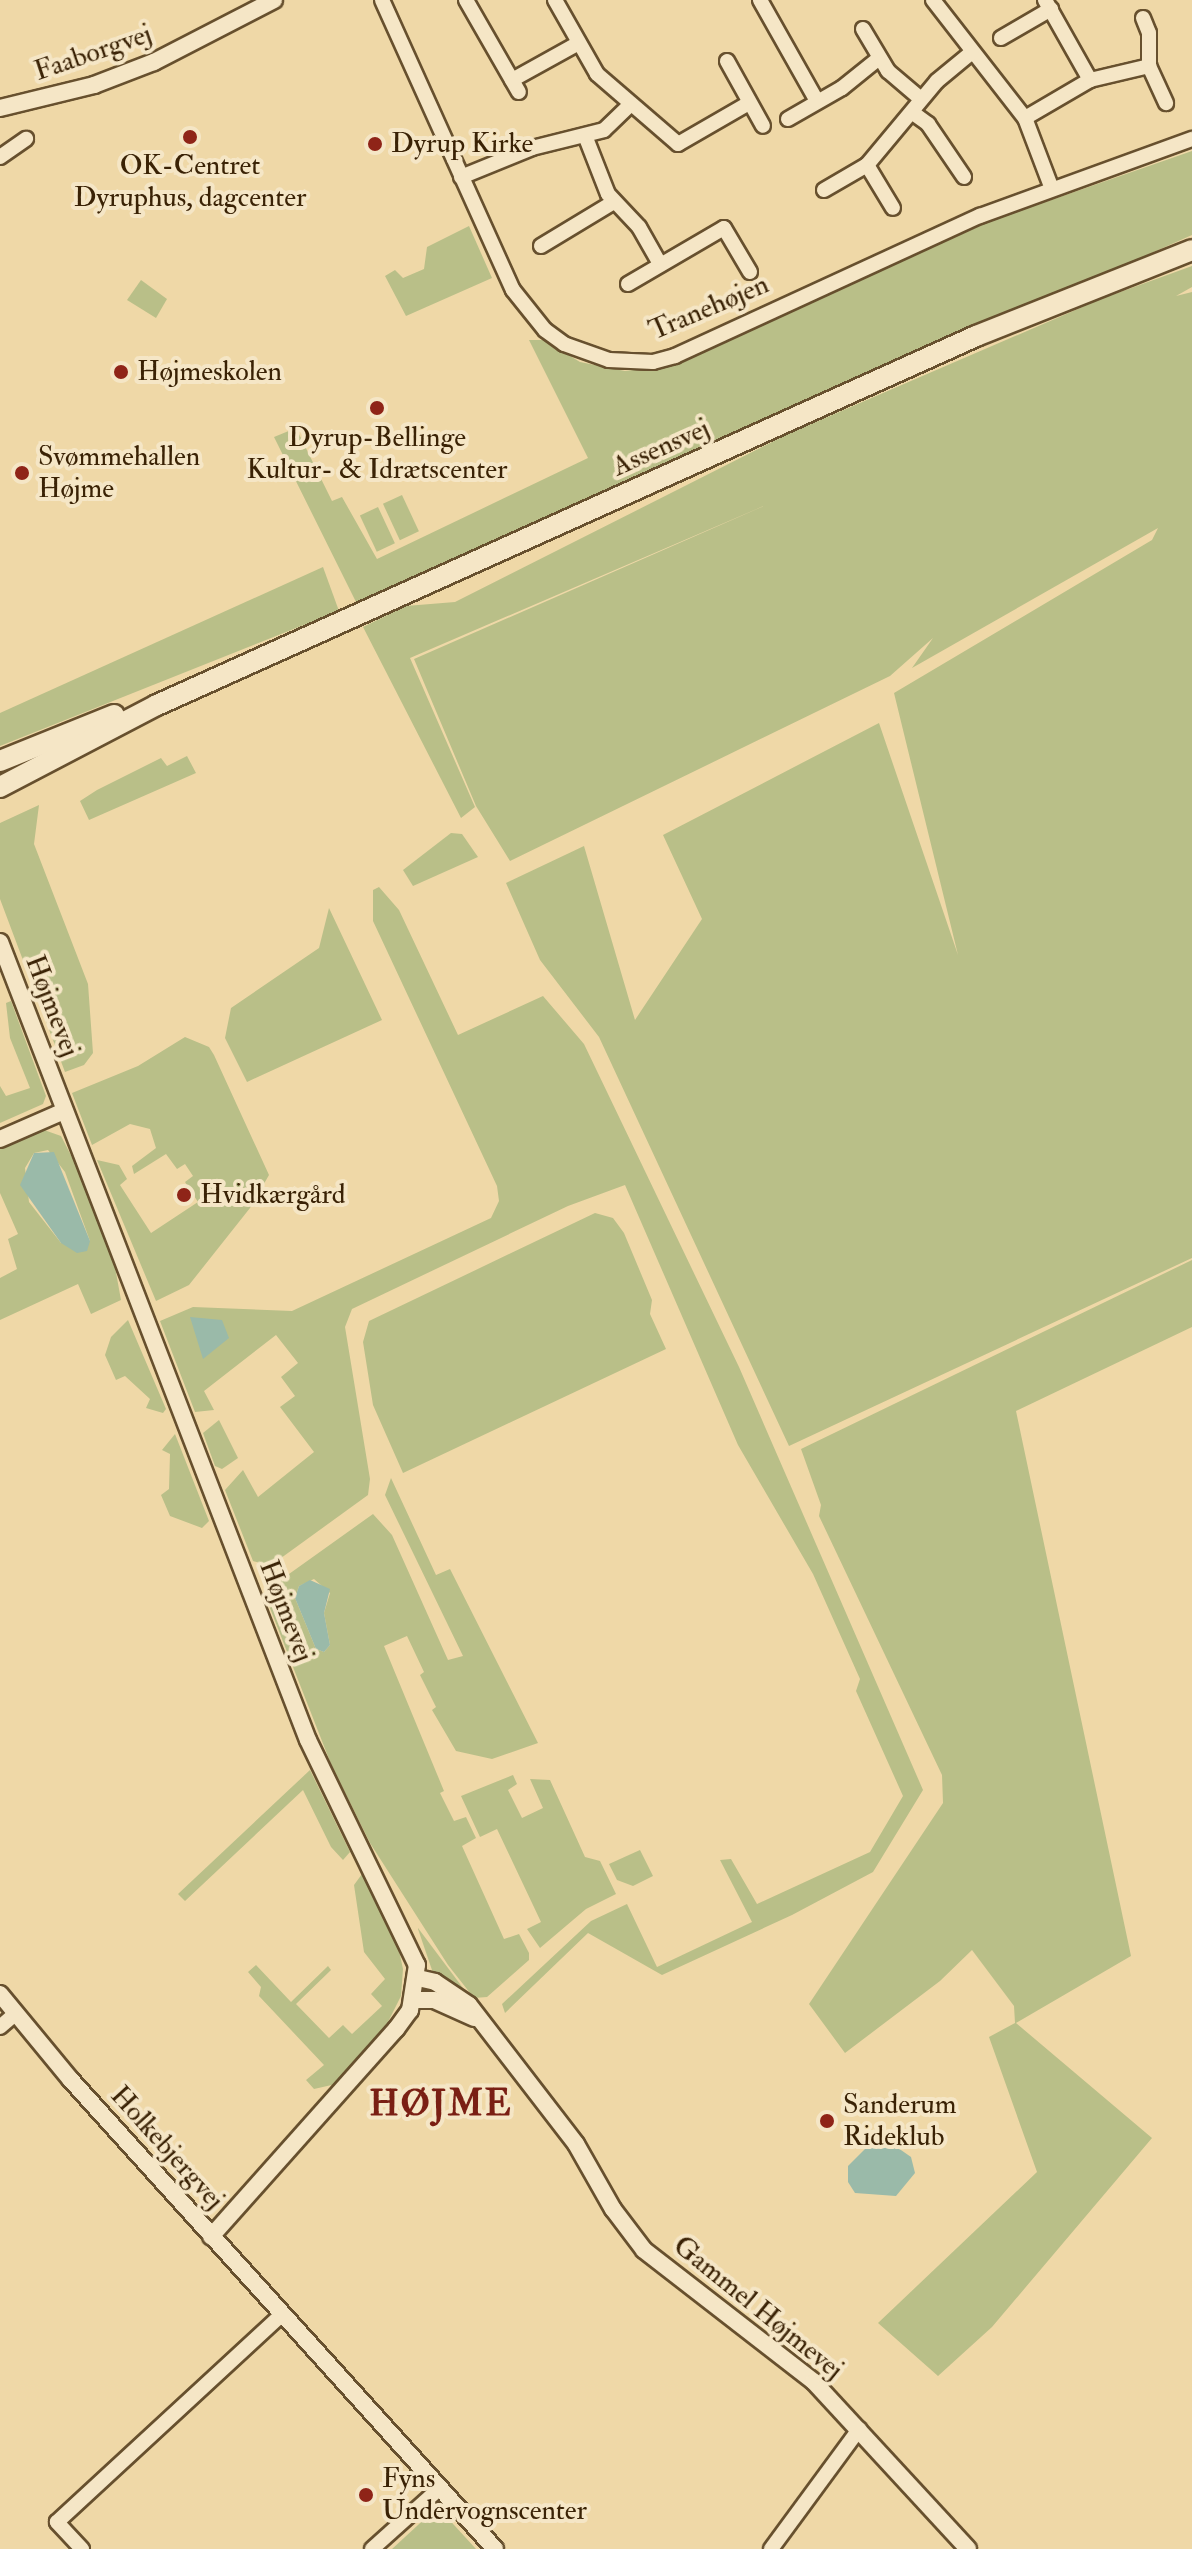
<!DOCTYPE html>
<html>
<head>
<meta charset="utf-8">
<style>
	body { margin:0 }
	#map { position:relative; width:1192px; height:2549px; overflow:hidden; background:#efd8a7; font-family:"IM FELL Double Pica",serif }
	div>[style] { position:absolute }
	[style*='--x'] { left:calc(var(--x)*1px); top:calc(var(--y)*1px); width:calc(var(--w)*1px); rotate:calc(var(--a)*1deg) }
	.green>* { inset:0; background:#b9bf88; transform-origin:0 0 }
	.water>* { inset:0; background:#9abaa9 }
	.roads { filter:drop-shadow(2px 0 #67502e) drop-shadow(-2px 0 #67502e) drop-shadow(0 2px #67502e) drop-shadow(0 -2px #67502e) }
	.minor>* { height:14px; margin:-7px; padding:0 7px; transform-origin:7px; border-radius:7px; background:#f5e6c6 }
	.tertiary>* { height:16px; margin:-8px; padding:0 8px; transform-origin:8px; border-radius:8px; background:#f5e6c6 }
	.secondary>* { height:20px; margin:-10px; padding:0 10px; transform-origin:10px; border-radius:10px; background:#f5e6c6 }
	.dots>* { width:22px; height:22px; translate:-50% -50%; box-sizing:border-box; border:4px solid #f5e6c6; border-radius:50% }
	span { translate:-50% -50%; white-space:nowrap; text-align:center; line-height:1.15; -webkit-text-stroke:8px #f5e6c6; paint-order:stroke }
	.street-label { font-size:28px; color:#3a2205 }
	.poi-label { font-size:28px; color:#3a2205 }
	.left { translate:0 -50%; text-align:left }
	.district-label { font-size:36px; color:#7a1f14; font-weight:700; letter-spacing:2px }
</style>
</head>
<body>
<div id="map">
	<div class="green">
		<div style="clip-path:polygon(1192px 151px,1192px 235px,358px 606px,274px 437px,296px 428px,332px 501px,342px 497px,377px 559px,588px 458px,529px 340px,544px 340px,580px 362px,625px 371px,673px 365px,988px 222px)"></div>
		<div style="clip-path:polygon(469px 226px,492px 278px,406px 316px,385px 276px,395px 270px,403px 278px,424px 269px,427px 247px)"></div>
		<div style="clip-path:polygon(1192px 266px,1192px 287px,1176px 296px,1192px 292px,1192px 1258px,789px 1446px,599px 1037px,540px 960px,506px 883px,584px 846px,635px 1020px,702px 919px,663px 835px,879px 723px,958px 955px,894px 693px,1152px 540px,1158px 528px,912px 668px,933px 638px,890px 676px,510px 861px,476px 806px,414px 659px,773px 502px,410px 658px,475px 807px,461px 818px,363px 627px,406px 606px,455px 602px,788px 434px,1101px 299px)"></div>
		<div style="clip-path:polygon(141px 280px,167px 299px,156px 318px,127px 300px)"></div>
		<div style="left:402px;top:495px;width:40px;height:21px;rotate:65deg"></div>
		<div style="left:378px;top:507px;width:40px;height:20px;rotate:65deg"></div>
		<div style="clip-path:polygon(323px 567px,339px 611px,0 746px,0 713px)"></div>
		<div style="clip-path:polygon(187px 756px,196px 773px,89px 820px,80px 801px,97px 790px,161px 758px,167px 766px)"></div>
		<div style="clip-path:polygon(39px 805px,34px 844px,88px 984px,93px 1053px,84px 1065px,65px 1072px,0 899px,0 823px)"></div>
		<div style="clip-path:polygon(451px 833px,462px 834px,478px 857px,413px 886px,403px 870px)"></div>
		<div style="clip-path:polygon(379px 887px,399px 910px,458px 1035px,543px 996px,584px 1044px,739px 1367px,923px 1790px,873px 1872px,792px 1915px,662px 1975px,588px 1933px,505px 2013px,502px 2004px,591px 1921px,627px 1904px,657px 1967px,752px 1922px,720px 1860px,731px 1859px,757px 1904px,870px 1852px,903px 1796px,856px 1691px,860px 1679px,813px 1574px,738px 1445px,625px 1185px,568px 1206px,352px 1309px,345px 1327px,370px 1479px,368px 1495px,270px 1566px,253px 1561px,225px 1490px,243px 1470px,258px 1497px,314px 1452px,280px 1407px,295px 1396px,281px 1377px,298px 1363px,276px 1335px,204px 1391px,214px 1410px,195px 1412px,160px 1321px,193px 1307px,292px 1311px,491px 1218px,499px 1201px,497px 1186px,373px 921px,373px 890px)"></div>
		<div style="clip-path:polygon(329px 908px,382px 1020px,247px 1082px,225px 1038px,231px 1008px,319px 948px)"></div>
		<div style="clip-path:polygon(11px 1001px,46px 1096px,43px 1104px,0 1123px,0 1086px,6px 1096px,30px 1088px,10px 1038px,6px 1003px)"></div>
		<div style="clip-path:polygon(185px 1037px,209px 1047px,214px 1055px,269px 1175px,250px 1208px,189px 1285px,156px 1301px,97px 1160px,119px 1165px,127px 1179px,120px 1185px,151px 1233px,198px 1202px,185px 1182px,193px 1176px,185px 1164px,177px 1169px,166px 1154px,134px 1174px,132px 1166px,156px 1148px,150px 1129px,130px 1124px,92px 1145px,72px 1093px,138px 1066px)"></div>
		<div style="clip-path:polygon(evenodd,44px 1130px,61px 1136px,76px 1165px,115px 1267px,121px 1300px,91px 1314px,78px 1284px,0 1320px,0 1278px,17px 1269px,8px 1239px,18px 1234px,0 1193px,0 1148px,44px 1130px,48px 1150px,65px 1172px,90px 1241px,61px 1243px,29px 1202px,25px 1168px,34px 1153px,48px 1150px)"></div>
		<div style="clip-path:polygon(595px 1213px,613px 1218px,624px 1233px,652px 1300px,650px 1314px,666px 1349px,403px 1473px,373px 1405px,363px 1342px,369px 1321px)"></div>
		<div style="clip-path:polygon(1192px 1260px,1192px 1327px,1016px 1411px,1131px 1956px,1016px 2023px,1152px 2138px,992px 2327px,938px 2376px,878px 2323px,1037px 2172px,989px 2037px,1015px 2023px,1014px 2006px,972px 1950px,940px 1981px,845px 2053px,809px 2004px,943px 1803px,942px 1775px,819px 1516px,821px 1505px,801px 1449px)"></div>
		<div style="clip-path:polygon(128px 1320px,166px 1409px,163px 1413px,146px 1408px,150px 1399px,125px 1376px,116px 1380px,105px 1355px,111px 1337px)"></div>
		<div style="clip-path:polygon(219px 1420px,238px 1458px,222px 1469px,215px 1466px,203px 1433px)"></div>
		<div style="clip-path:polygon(175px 1434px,209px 1521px,202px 1528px,170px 1516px,161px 1495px,169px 1489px,170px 1454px,162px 1450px)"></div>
		<div style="clip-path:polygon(evenodd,391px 1478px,436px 1575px,450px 1569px,538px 1743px,492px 1759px,456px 1751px,432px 1710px,436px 1707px,420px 1675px,424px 1672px,407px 1636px,384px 1646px,444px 1791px,440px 1793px,454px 1821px,466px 1817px,476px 1838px,462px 1846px,504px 1939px,519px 1934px,529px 1953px,529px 1960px,487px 1997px,474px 1998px,448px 1965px,370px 1843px,331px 1764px,266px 1598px,275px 1584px,373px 1514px,392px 1535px,448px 1660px,463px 1656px,385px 1495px,391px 1478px,314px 1579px,330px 1593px,324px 1613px,330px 1645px,324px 1652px,316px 1649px,295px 1598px,299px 1586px,314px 1579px)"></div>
		<div style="clip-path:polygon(310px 1770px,350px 1852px,343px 1860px,331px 1847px,303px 1790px,185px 1901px,178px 1894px)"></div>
		<div style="clip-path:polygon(513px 1775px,517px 1784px,508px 1790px,522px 1818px,543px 1808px,530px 1779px,550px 1780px,585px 1857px,600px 1861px,616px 1894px,586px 1909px,540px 1948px,527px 1929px,541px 1922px,497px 1829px,480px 1837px,461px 1796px)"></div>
		<div style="clip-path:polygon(640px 1850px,653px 1876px,633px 1886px,617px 1880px,609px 1864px)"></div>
		<div style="clip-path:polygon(362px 1874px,397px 1941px,403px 1969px,401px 1996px,383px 2032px,336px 2084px,314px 2089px,306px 2080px,324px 2065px,259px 1996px,261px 1987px,248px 1972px,256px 1965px,291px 2002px,328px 1966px,331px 1970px,296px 2004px,329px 2038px,343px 2025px,352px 2034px,382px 2006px,371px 1994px,385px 1979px,364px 1952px,354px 1885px)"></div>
		<div style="clip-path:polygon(418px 1929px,418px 1928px,469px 1996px,433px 1973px)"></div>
		<div style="clip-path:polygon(431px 2513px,444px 2514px,476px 2549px,392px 2549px)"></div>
	</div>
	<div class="water">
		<div style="clip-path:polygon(54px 1152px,90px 1241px,87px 1251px,77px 1253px,61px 1243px,20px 1185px,34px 1153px)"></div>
		<div style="clip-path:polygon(190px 1317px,222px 1320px,229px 1338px,203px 1359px)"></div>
		<div style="clip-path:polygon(310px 1580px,330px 1589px,324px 1613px,330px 1645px,324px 1652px,316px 1649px,295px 1598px,299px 1586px)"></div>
		<div style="clip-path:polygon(873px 2141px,888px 2141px,911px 2157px,915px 2173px,896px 2196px,855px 2193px,848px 2182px,848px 2166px)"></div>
	</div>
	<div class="roads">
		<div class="minor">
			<div style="--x:382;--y:0;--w:318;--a:65.7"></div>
			<div style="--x:513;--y:290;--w:51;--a:51.3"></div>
			<div style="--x:545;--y:330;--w:24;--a:36"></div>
			<div style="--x:564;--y:344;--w:48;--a:19.6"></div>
			<div style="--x:609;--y:360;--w:44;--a:2.6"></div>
			<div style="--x:653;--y:362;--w:23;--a:-15"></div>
			<div style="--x:675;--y:356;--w:336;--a:-24.7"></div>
			<div style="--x:980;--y:216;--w:226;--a:-20"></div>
			<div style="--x:466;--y:0;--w:106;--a:60.1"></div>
			<div style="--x:555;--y:0;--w:85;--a:60.4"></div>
			<div style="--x:597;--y:74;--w:107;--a:40.8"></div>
			<div style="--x:678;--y:144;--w:82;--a:-30"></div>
			<div style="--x:760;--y:0;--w:116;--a:60.6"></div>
			<div style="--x:933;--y:0;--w:150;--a:52.1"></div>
			<div style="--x:1025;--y:118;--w:76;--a:69.2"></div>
			<div style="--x:1045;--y:0;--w:92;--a:60.6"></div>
			<div style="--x:1143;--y:18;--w:16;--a:68"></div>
			<div style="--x:1149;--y:33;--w:33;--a:90"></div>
			<div style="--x:1149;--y:66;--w:41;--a:65.3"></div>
			<div style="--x:863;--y:29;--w:49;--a:59.2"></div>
			<div style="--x:888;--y:71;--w:43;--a:40.3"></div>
			<div style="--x:1001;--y:38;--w:58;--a:-30.1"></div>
			<div style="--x:727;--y:61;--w:74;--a:61"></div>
			<div style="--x:512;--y:80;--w:74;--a:-29"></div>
			<div style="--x:913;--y:113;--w:19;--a:36"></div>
			<div style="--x:928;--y:124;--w:64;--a:55.8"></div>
			<div style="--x:1025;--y:118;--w:75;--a:-30.3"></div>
			<div style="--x:1090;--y:80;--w:61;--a:-13.3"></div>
			<div style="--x:788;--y:119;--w:62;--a:-29.9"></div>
			<div style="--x:842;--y:88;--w:46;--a:-38.9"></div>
			<div style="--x:586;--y:138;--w:60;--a:68.6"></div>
			<div style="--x:608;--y:194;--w:45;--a:46.8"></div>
			<div style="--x:639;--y:227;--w:43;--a:60.4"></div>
			<div style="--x:0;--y:157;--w:32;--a:-35"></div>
			<div style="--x:867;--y:165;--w:50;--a:58.8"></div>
			<div style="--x:461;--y:177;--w:77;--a:-22.2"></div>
			<div style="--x:532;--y:148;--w:74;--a:-14"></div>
			<div style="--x:604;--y:130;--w:36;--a:-44"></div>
			<div style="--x:824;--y:190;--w:50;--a:-30.2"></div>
			<div style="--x:867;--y:165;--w:109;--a:-50.2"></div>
			<div style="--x:937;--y:81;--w:45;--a:-39.6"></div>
			<div style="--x:541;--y:246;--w:85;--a:-31.1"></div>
			<div style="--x:628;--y:284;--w:111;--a:-30.3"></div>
			<div style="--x:724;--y:228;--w:51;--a:59.4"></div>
			<div style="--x:0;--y:2027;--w:20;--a:-41"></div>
			<div style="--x:82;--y:2549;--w:37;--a:-133"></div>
			<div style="--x:57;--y:2522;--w:305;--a:-42.7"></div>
			<div style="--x:372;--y:2549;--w:91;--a:-41.9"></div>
			<div style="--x:771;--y:2549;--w:149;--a:-53.7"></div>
		</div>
		<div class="tertiary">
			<div style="--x:0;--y:108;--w:97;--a:-13.7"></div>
			<div style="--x:94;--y:85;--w:64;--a:-21"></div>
			<div style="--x:154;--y:62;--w:135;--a:-27.3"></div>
			<div style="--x:0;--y:942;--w:855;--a:68.9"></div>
			<div style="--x:308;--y:1740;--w:250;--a:64.2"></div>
			<div style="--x:417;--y:1965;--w:46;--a:98.8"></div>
			<div style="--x:410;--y:2010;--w:24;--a:126"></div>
			<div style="--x:396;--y:2029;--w:278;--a:131.7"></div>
			<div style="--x:0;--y:1139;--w:70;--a:-23.6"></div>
			<div style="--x:418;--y:1978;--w:17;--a:13"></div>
			<div style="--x:435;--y:1982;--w:41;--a:34.1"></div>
			<div style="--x:469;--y:2005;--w:175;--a:52.4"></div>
			<div style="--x:576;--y:2144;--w:75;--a:60.4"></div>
			<div style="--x:613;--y:2209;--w:51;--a:52.9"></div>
			<div style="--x:644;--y:2250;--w:215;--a:37.8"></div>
			<div style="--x:814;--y:2382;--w:227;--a:47.3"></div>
			<div style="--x:0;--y:1994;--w:112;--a:50.5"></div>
			<div style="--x:71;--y:2080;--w:632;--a:47.88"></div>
			<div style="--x:412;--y:2000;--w:22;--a:0"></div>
			<div style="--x:434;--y:2000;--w:44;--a:24.2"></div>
		</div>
		<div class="secondary">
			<div style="--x:0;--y:761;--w:123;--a:-22"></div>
			<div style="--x:0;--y:787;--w:177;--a:-27.6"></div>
			<div style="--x:157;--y:705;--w:898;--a:-24.25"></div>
			<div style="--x:976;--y:336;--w:232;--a:-21.7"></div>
		</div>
	</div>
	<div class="dots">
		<div style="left:190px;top:137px;background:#8f2418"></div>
		<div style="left:375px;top:144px;background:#8f2418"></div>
		<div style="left:121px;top:372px;background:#8f2418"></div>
		<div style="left:377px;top:408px;background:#8f2418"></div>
		<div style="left:22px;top:473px;background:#8f2418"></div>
		<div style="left:184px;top:1195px;background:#8f2418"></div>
		<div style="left:827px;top:2121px;background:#8f2418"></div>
		<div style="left:366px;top:2495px;background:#8f2418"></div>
	</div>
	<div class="street-label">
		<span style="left:93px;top:53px;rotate:-19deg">Faaborgvej</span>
		<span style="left:709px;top:308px;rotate:-23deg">Tranehøjen</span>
		<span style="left:661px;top:448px;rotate:-24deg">Assensvej</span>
		<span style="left:52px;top:1006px;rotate:69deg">Højmevej</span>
		<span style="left:286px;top:1611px;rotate:69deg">Højmevej</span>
		<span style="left:167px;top:2148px;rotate:48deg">Holkebjergvej</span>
		<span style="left:758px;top:2308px;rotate:39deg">Gammel Højmevej</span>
	</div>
	<div class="poi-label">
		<span class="left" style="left:391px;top:144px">Dyrup Kirke</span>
		<span style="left:190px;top:182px">OK-Centret<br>Dyruphus, dagcenter</span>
		<span class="left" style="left:137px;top:372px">Højmeskolen</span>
		<span style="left:377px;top:454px">Dyrup-Bellinge<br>Kultur- &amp; Idrætscenter</span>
		<span class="left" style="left:38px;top:473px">Svømmehallen<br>Højme</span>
		<span class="left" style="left:200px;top:1195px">Hvidkærgård</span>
		<span class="left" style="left:843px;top:2121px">Sanderum<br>Rideklub</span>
		<span class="left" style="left:382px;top:2495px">Fyns<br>Undervognscenter</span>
	</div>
	<div class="district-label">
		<span style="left:441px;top:2104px">HØJME</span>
	</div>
</div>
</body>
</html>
